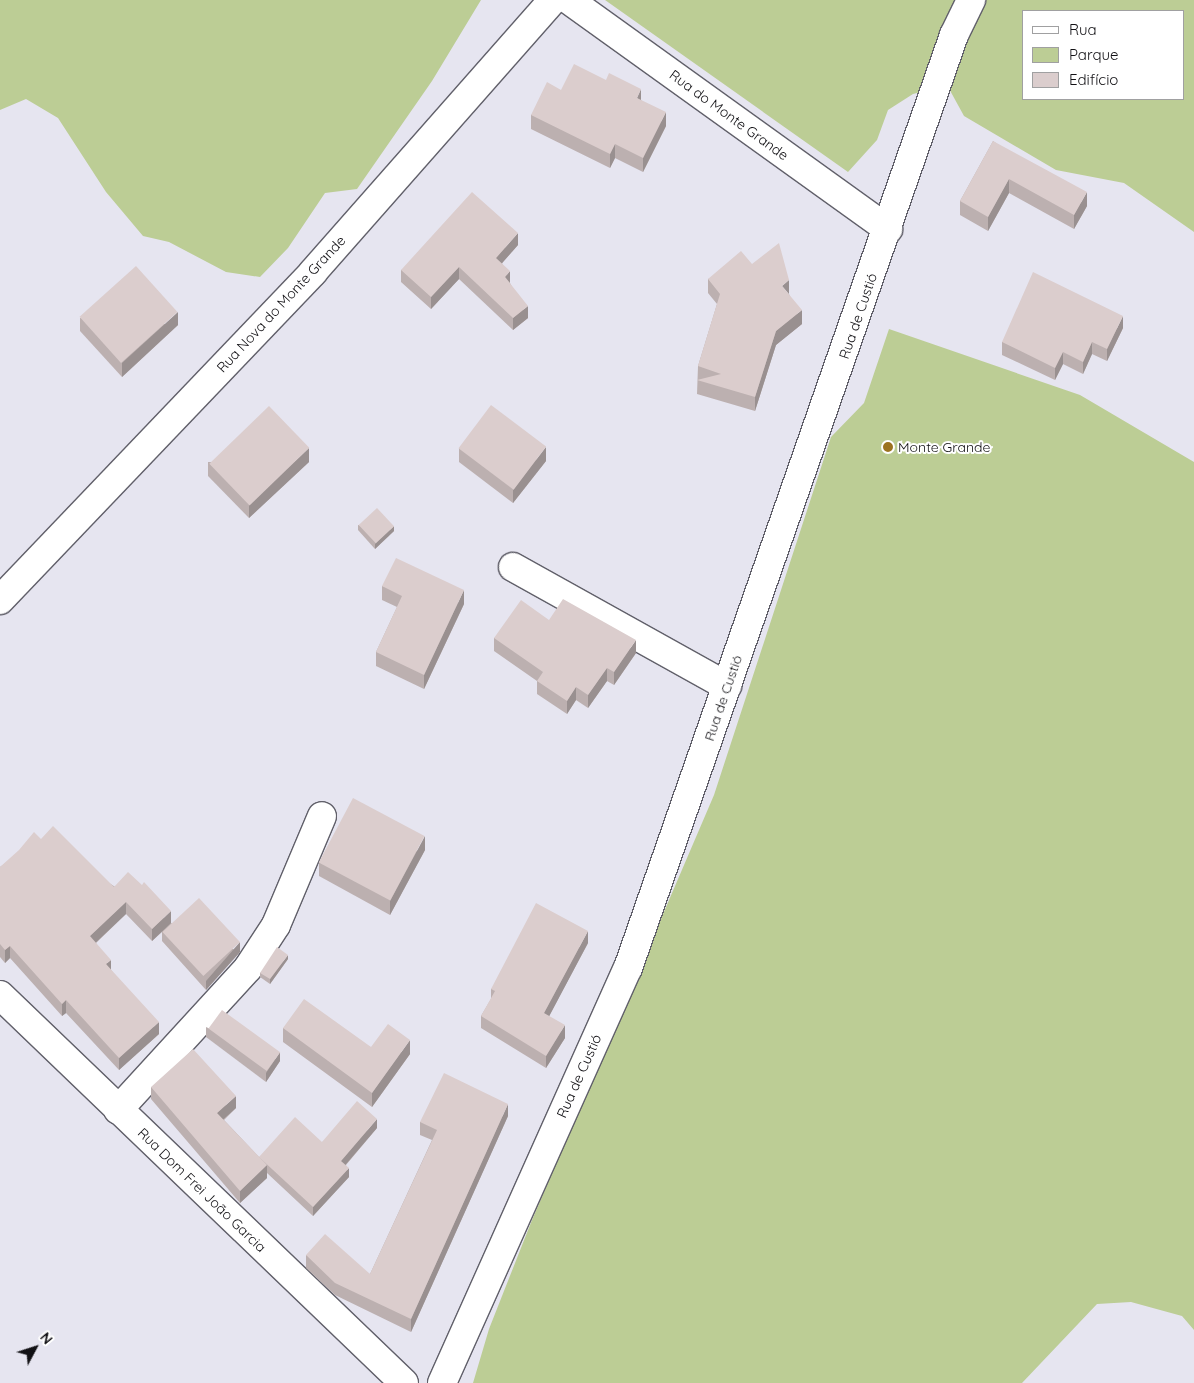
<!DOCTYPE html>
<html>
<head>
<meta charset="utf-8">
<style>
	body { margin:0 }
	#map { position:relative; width:1194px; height:1383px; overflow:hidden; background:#e6e5f0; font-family:Quicksand,sans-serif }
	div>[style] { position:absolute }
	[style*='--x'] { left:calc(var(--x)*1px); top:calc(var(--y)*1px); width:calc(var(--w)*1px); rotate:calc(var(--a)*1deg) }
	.green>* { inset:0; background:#bccd95 }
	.roads { filter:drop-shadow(1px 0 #61606a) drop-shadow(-1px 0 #61606a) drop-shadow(0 1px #61606a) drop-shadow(0 -1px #61606a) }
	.minor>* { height:28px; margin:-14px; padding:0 14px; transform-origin:14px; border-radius:14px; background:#fff }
	.major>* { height:28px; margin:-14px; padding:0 14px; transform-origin:14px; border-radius:14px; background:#fff }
	.wall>* { inset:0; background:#bcb0b0 }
	.shaded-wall>* { inset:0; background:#999090 }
	.building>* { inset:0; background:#dbcdcd; transform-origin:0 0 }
	.dots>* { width:14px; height:14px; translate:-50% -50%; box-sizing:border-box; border:2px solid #fff; border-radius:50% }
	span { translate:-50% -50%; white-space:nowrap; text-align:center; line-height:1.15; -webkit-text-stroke:4px #fff; paint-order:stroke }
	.street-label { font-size:14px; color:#121115 }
	.poi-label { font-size:14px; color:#121115 }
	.left { translate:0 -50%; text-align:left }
	.legend { position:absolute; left:1022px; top:10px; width:162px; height:90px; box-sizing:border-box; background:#fff; border:1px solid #a0a0a1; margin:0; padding:6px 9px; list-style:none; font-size:15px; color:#121115 }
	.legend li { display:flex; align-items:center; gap:10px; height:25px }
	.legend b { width:25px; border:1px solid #a0a0a1 }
	.north { position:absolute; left:10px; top:1323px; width:50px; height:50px; -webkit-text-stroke:4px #fff; paint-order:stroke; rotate:50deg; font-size:14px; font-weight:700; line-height:20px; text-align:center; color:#121115 }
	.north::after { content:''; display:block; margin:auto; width:18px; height:22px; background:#121115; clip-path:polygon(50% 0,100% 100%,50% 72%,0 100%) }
</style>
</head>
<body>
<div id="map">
	<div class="green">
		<div style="clip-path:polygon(0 0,481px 0,432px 81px,357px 189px,325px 193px,288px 248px,260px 277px,226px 272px,169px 242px,143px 236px,106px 192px,58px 118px,26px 99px,0 110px)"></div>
		<div style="clip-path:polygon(evenodd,605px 0,1194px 0,1194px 232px,1124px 183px,1056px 170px,964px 116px,947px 85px,913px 94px,888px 110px,877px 140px,848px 172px,605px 0,1023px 11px,1183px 11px,1183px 99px,1023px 99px,1023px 11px)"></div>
		<div style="clip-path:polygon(889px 329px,1080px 395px,1194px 462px,1194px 1330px,1182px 1316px,1131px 1302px,1097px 1304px,1022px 1383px,473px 1383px,489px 1329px,532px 1220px,714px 795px,831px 437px,864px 403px)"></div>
	</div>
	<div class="roads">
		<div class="minor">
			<div style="--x:569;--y:0;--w:393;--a:35.7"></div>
			<div style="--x:513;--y:567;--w:245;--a:29.1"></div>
			<div style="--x:0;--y:600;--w:453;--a:-46.3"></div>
			<div style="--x:313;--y:272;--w:363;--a:-48.6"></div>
			<div style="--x:0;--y:995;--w:560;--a:43.84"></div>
			<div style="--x:118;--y:1110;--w:193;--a:-47.5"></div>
			<div style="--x:248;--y:968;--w:51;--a:-56.9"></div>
			<div style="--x:276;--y:925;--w:118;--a:-67.1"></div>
		</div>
		<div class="major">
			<div style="--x:442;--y:1383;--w:455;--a:-65.9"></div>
			<div style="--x:628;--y:968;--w:988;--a:-70.74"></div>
			<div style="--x:954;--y:35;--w:39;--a:-64"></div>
		</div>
	</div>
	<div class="wall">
		<div style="clip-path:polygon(561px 90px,641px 100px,666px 126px,643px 172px,615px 158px,610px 168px,531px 129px,531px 115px)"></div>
		<div style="clip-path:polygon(993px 141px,1087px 206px,1074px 229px,1009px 193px,988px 231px,960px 215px,960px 201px)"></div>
		<div style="clip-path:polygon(518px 245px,502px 263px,510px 283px,528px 318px,513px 330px,459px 279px,431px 309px,401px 282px,401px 270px)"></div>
		<div style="clip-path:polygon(752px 264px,789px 294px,802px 324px,776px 345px,755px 411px,697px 394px,698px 366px,717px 304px,708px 293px,708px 279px)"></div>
		<div style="clip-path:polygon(80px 318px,178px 325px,122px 377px,80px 331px)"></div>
		<div style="clip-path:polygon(1123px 328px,1107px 361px,1092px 354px,1083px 374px,1063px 364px,1055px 380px,1002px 355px,1002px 342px)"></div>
		<div style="clip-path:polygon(459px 448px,546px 461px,513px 503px,459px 462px)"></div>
		<div style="clip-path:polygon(208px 462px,309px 462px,249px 518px,208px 476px)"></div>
		<div style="clip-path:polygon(358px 525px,394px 531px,375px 549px,358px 530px)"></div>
		<div style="clip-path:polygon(382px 586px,464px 604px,424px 689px,376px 666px,376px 652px,397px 607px,382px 600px)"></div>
		<div style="clip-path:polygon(549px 620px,636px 653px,614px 685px,607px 681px,588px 708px,576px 700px,567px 714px,537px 694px,537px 681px,494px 651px,494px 638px)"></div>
		<div style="clip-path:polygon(41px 839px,171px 923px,240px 952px,206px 990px,162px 941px,162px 932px,152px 941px,126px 914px,96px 943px,111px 970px,159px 1034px,119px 1070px,66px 1013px,62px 1016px,10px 958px,5px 963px,0 957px,0 867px)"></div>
		<div style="clip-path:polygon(425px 850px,390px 915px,319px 876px,319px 863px)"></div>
		<div style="clip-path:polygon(588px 943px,549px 1016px,565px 1038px,546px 1068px,481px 1028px,481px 1016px,491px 999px,491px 989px)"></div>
		<div style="clip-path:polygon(288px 959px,270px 984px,260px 977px,260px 973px)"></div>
		<div style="clip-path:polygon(206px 1027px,280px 1061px,266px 1082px,206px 1037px)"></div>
		<div style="clip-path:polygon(283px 1028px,371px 1047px,410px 1054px,372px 1107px,283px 1042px)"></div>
		<div style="clip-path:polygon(151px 1087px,236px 1108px,224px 1120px,259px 1157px,322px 1142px,377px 1128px,346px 1165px,349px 1177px,313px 1216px,267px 1173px,267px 1178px,240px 1203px,151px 1099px)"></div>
		<div style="clip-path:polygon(508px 1116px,411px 1332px,335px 1295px,306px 1268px,306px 1255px,370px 1274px,432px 1140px,420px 1135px,420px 1122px)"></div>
	</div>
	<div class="shaded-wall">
		<div style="clip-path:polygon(641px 89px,641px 103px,637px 98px)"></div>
		<div style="clip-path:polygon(666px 112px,666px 126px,643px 172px,643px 158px)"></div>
		<div style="clip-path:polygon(615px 144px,615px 158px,610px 168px,610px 154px)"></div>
		<div style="clip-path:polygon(1009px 179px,1009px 193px,988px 231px,988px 217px)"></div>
		<div style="clip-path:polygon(1087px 192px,1087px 206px,1074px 229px,1074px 215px)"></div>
		<div style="clip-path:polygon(518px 233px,518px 245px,496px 270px,496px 258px)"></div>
		<div style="clip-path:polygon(459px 267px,459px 279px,431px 309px,431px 297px)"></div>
		<div style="clip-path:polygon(510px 271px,510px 283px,505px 277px)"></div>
		<div style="clip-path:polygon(789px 280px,789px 294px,782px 286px)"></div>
		<div style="clip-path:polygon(528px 306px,528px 318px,513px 330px,513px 318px)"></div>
		<div style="clip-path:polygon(802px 310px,802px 324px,776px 345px,755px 411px,755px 397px,776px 331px)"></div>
		<div style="clip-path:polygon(178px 312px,178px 325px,122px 377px,122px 363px)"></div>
		<div style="clip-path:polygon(1123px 316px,1123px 328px,1107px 361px,1107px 349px)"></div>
		<div style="clip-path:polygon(1092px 342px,1092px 354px,1083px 374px,1083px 362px)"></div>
		<div style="clip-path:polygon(1063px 352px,1063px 364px,1055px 380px,1055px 368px)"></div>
		<div style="clip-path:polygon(546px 447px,546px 461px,513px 503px,513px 490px)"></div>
		<div style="clip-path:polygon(309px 448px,309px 462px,249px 518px,249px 504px)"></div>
		<div style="clip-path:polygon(394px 526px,394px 531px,375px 549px,375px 544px)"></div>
		<div style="clip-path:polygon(464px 590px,464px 604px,424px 689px,424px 675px)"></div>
		<div style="clip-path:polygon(636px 640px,636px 653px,614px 685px,614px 672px)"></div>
		<div style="clip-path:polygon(607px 668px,607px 681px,588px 708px,588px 695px)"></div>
		<div style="clip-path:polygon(576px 687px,576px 700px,567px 714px,567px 701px)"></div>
		<div style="clip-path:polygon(425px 836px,425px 850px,390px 915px,390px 901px)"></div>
		<div style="clip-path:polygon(126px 902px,126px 914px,90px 948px,90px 936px)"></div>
		<div style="clip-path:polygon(171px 911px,171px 923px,152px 941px,152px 929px)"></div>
		<div style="clip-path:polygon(588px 931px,588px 943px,544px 1026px,544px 1013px)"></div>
		<div style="clip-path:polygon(240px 942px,240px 952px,206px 990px,206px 981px)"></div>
		<div style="clip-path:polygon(10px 946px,10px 958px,5px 963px,5px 950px)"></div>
		<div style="clip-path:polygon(288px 955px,288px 959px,270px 984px,270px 979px)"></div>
		<div style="clip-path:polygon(111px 960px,111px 972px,106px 964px)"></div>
		<div style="clip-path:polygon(66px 1000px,66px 1013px,62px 1016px,62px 1004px)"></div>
		<div style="clip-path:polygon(159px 1022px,159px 1034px,119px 1070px,119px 1058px)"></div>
		<div style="clip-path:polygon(565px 1025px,565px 1038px,546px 1068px,546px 1056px)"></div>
		<div style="clip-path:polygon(410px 1040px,410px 1054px,372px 1107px,372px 1093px)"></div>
		<div style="clip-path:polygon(280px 1052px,280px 1061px,266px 1082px,266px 1073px)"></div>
		<div style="clip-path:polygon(236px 1096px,236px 1108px,217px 1125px,217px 1113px)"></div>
		<div style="clip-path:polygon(508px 1104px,508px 1116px,411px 1332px,411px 1319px)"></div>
		<div style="clip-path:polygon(377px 1119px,377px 1128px,341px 1170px,341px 1161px)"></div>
		<div style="clip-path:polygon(267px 1165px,267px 1178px,240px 1203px,240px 1191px)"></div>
		<div style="clip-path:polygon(349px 1168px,349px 1177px,313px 1216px,313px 1207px)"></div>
	</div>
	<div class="building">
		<div style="clip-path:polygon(574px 64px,606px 80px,609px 73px,641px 89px,637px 98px,666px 112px,643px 158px,615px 144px,610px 154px,531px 115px,547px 82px,561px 90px)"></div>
		<div style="clip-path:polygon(993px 141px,1087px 192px,1074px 215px,1009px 179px,988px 217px,960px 201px)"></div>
		<div style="clip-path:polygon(472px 192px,518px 233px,496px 258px,510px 271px,505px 277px,528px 306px,513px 318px,459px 267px,431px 297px,401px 270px)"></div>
		<div style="clip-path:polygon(779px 243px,789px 280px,782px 286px,802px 310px,776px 331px,755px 397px,697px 380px,721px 374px,698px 366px,720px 294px,708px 279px,741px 251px,752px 264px)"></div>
		<div style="left:136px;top:266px;width:62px;height:76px;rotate:48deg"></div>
		<div style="clip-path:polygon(1033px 272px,1123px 316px,1107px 349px,1092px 342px,1083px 362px,1063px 352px,1055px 368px,1002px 342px)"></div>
		<div style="left:491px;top:405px;width:69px;height:54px;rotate:37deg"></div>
		<div style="left:269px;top:406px;width:58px;height:83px;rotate:46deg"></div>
		<div style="left:377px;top:508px;width:25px;height:25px;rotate:47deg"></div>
		<div style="clip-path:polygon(396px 558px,464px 590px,424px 675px,376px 652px,402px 596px,382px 586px)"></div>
		<div style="clip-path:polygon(563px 599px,636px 640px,614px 672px,607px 668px,588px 695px,576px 687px,567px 701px,537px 681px,543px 672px,494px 638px,521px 600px,549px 620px)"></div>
		<div style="left:353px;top:798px;width:81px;height:73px;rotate:28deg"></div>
		<div style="clip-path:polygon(53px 826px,114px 887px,128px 872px,142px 885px,144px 882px,171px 911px,152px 929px,126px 902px,90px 936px,111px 960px,106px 964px,159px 1022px,119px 1058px,66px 1000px,62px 1004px,10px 946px,5px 950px,0 944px,0 867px,19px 850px,34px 832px,41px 839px)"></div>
		<div style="left:199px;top:898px;width:60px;height:50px;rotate:47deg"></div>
		<div style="clip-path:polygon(536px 903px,588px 931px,544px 1013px,565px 1025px,546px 1056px,481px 1016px,495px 991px,491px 989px)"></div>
		<div style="clip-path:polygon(277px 947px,288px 955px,270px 979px,260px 973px)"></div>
		<div style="clip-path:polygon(304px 999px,371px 1047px,388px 1024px,410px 1040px,372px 1093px,283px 1028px)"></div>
		<div style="left:222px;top:1010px;width:72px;height:23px;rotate:36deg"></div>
		<div style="clip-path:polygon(193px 1049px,236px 1096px,217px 1113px,267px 1165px,240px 1191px,151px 1087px)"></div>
		<div style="clip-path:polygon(444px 1073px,508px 1104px,411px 1319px,335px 1283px,306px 1255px,325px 1234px,370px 1274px,437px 1130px,420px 1122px)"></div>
		<div style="clip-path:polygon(357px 1101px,377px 1119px,341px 1161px,349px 1168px,313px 1207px,259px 1157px,295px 1117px,322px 1142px)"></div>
	</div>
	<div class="dots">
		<div style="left:888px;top:447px;background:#9c7321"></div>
	</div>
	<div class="street-label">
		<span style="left:729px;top:115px;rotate:36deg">Rua do Monte Grande</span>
		<span style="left:281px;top:304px;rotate:-47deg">Rua Nova do Monte Grande</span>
		<span style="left:858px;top:316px;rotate:-71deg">Rua de Custió</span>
		<span style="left:723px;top:698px;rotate:-71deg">Rua de Custió</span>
		<span style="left:579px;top:1076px;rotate:-66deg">Rua de Custió</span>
		<span style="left:202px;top:1190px;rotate:44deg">Rua Dom Frei João Garcia</span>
	</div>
	<div class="poi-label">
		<span class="left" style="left:898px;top:447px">Monte Grande</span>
	</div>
	<ul class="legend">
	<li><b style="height:6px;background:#fff"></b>Rua</li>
	<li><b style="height:14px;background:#bccd95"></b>Parque</li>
	<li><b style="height:14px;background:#dbcdcd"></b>Edifício</li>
	</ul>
	<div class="north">N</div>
</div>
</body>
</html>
